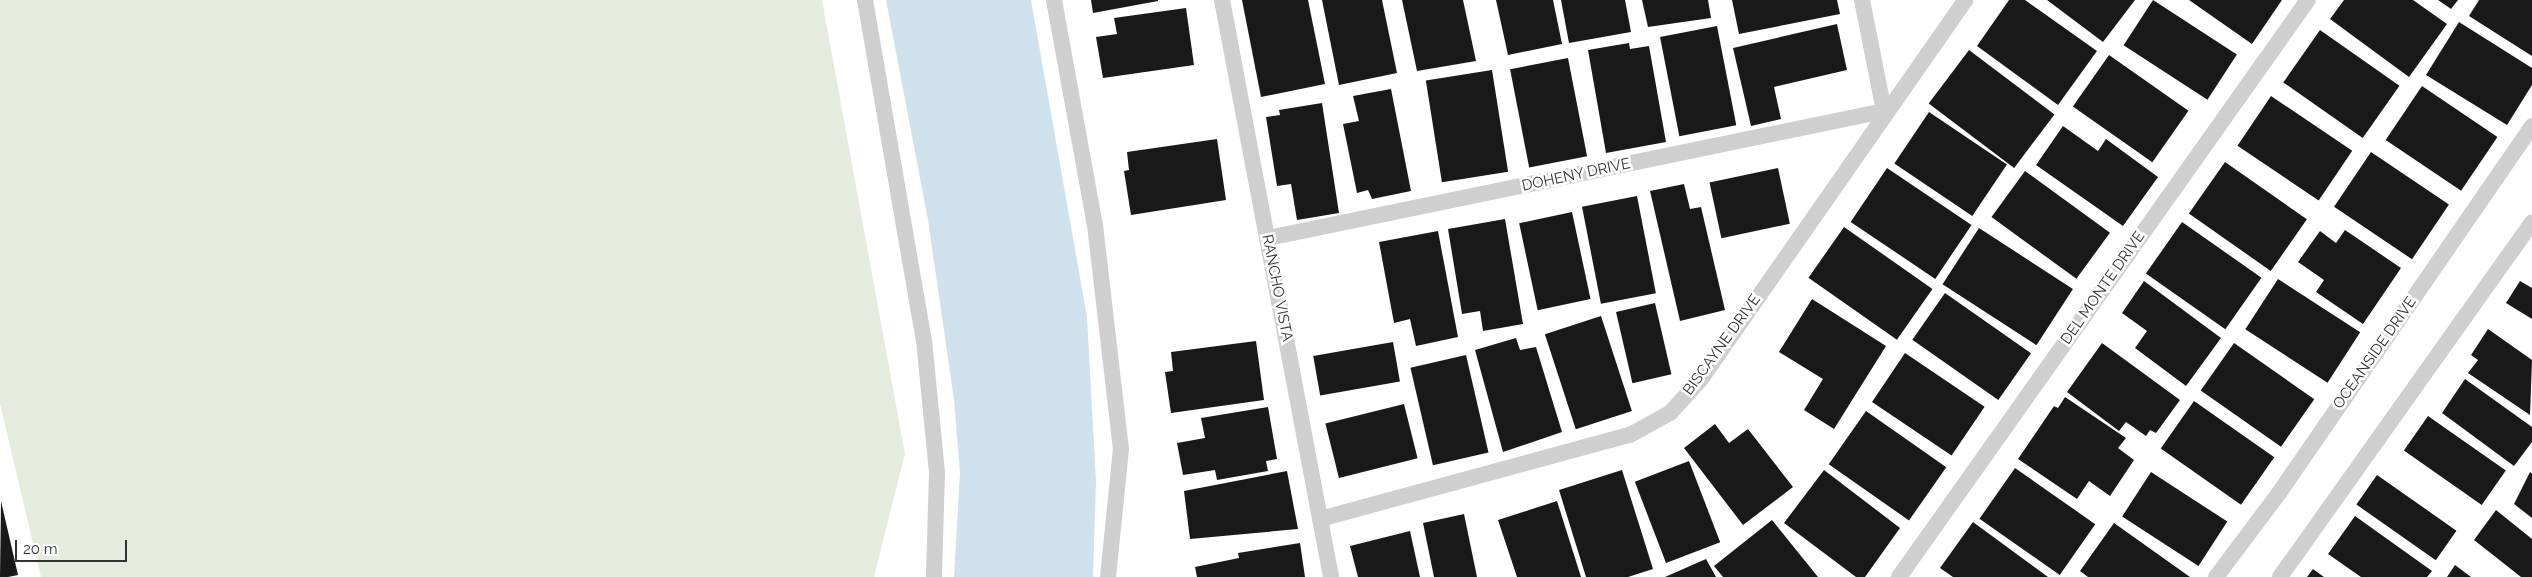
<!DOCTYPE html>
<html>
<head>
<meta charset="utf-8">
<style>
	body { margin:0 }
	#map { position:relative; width:2532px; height:577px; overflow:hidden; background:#fff; font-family:Raleway,sans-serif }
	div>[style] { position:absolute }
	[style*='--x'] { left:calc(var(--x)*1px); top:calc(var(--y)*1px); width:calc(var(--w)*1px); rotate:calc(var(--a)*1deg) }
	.green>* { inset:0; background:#e5ebde }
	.water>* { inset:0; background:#cee1ec }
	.building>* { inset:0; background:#191919; transform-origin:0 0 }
	.service>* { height:16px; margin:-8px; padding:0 8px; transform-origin:8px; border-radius:8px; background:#cfcfcf }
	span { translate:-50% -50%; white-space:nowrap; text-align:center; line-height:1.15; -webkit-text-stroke:5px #fff; paint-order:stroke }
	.street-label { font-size:15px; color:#323232 }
	.scale { position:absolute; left:15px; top:540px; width:112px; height:22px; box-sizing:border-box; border:2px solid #323232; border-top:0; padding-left:6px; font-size:15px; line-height:18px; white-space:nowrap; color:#323232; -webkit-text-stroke:4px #fff; paint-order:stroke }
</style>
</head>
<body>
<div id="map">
	<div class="green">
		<div style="clip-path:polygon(0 0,822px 0,905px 454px,874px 577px,41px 577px,0 404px)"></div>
	</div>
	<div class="water">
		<div style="clip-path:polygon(886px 0,1031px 0,1087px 317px,1096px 482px,1093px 577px,954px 577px,960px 473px,954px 400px,928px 220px)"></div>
	</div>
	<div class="building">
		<div style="clip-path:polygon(1091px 0,1158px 0,1158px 1px,1093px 13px)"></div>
		<div style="clip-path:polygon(1242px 0,1308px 0,1325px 84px,1261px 97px)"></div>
		<div style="clip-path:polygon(1322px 0,1382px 0,1397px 73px,1339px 85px)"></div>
		<div style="clip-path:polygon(1402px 0,1463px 0,1476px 61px,1417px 71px)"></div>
		<div style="clip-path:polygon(1496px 0,1553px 0,1562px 44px,1508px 55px)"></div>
		<div style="clip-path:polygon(1561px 0,1625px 0,1631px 32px,1569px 43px)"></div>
		<div style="clip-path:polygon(1642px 0,1708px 0,1711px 18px,1648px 27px)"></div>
		<div style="clip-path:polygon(1732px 0,1837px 0,1840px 14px,1739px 34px)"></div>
		<div style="clip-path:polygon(2009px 0,2025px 0,2097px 51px,2058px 105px,1977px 46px)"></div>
		<div style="clip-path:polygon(2047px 0,2135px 0,2103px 42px)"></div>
		<div style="left:2153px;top:0;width:100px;height:54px;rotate:33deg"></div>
		<div style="clip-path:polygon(2189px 0,2282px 0,2252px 44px)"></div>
		<div style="clip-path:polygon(2344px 0,2413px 0,2447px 24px,2409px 77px,2330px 19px)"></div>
		<div style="clip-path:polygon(2438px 0,2458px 0,2451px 9px)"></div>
		<div style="clip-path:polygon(2479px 0,2532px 0,2532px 56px,2469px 16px)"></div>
		<div style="clip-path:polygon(1186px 8px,1194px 65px,1103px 78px,1096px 37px,1117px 34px,1114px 18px)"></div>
		<div style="clip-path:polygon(2459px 22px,2532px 68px,2532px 85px,2507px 125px,2426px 75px)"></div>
		<div style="clip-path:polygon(1837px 24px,1847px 70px,1774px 87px,1781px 119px,1751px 126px,1733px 48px)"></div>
		<div style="left:1717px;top:26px;width:101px;height:58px;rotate:79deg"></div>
		<div style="left:2320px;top:30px;width:97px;height:64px;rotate:35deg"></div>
		<div style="clip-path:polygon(1629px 43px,1630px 49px,1649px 46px,1666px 142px,1606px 153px,1588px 50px)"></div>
		<div style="left:1969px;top:50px;width:107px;height:67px;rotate:37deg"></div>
		<div style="left:2109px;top:55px;width:97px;height:63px;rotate:35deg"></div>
		<div style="left:1568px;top:58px;width:100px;height:59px;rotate:79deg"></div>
		<div style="left:1492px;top:70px;width:103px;height:67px;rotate:81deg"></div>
		<div style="left:2422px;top:86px;width:91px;height:65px;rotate:34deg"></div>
		<div style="clip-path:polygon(1391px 89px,1411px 191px,1372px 199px,1368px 190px,1357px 193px,1343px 124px,1359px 121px,1353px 96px)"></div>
		<div style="left:2271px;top:96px;width:98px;height:60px;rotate:34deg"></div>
		<div style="clip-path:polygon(1322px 103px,1339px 213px,1297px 220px,1291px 184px,1277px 186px,1266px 117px,1280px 115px,1279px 110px)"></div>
		<div style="left:1929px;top:112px;width:94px;height:62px;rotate:34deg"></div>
		<div style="clip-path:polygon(2063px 126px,2098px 151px,2106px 139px,2158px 177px,2123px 226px,2036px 165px)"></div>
		<div style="clip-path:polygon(1217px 139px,1226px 200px,1131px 215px,1124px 171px,1129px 170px,1127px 152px)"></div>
		<div style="left:2371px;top:152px;width:94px;height:66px;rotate:34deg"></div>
		<div style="left:2225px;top:162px;width:100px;height:63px;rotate:35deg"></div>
		<div style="left:1778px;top:168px;width:57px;height:70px;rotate:78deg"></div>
		<div style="left:1887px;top:168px;width:102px;height:65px;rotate:34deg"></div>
		<div style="left:2025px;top:171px;width:105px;height:57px;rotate:36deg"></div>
		<div style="clip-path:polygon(1684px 184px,1690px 209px,1701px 207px,1725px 310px,1680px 321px,1650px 191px)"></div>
		<div style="left:1637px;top:196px;width:99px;height:56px;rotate:79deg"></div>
		<div style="left:1572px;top:212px;width:89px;height:54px;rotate:78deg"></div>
		<div style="clip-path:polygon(1505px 219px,1523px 324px,1483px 331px,1480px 311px,1462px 314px,1448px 229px)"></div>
		<div style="left:2182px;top:222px;width:97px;height:63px;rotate:35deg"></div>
		<div style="left:1844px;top:227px;width:108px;height:62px;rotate:35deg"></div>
		<div style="left:1979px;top:228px;width:112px;height:67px;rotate:33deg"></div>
		<div style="clip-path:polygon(2345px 230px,2401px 268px,2363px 324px,2316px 292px,2324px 280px,2298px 262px,2320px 231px,2336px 243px)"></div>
		<div style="clip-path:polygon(1438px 231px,1458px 337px,1416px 346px,1410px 319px,1394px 323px,1379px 242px)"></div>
		<div style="left:2278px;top:279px;width:98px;height:60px;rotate:33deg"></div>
		<div style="clip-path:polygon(2144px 281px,2221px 338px,2186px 386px,2135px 348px,2147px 331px,2122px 313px)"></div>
		<div style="clip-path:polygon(2520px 281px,2532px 288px,2532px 319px,2506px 303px)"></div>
		<div style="left:1945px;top:293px;width:105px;height:57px;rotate:35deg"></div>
		<div style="clip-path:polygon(1812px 299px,1886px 346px,1834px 429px,1804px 410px,1823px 379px,1779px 352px)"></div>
		<div style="left:1655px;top:303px;width:73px;height:40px;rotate:77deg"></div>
		<div style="left:1601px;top:316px;width:100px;height:59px;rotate:72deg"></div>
		<div style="clip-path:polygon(2488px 329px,2532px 360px,2530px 415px,2468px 373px,2478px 360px,2471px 355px)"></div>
		<div style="clip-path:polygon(1516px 338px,1520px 350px,1536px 347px,1562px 432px,1503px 452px,1475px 350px)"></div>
		<div style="clip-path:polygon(1256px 341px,1264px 400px,1171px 413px,1165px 372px,1173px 371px,1171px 352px)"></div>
		<div style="left:1393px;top:342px;width:40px;height:81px;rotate:80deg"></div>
		<div style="clip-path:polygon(2102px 343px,2180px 400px,2156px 433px,2150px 430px,2146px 436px,2126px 422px,2119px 431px,2067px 392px)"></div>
		<div style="left:2234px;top:343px;width:98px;height:58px;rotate:35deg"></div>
		<div style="left:1905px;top:353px;width:96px;height:59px;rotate:34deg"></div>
		<div style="left:1466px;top:355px;width:100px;height:57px;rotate:77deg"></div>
		<div style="clip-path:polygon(2465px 379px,2532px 427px,2532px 442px,2514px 466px,2442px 413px)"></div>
		<div style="clip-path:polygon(2065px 397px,2126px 438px,2118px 448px,2134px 460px,2110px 496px,2089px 481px,2077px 499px,2018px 459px,2054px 406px,2058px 408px)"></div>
		<div style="left:2194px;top:401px;width:98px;height:58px;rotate:35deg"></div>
		<div style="left:1404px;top:404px;width:56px;height:81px;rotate:76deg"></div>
		<div style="clip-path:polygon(1268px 407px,1277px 459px,1266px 461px,1268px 471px,1217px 480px,1215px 470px,1183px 475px,1177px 443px,1205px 438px,1201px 418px)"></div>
		<div style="left:1866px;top:411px;width:98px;height:65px;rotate:35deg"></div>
		<div style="left:2428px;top:416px;width:95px;height:42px;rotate:35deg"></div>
		<div style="clip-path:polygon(1715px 424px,1729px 443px,1748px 429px,1793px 487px,1743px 525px,1684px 448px)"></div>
		<div style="left:1689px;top:461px;width:87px;height:58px;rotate:69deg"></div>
		<div style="left:2015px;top:468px;width:98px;height:62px;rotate:35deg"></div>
		<div style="clip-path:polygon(1622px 470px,1653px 569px,1628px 577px,1586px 577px,1559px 490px)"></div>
		<div style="clip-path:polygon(1824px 470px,1900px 528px,1865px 577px,1856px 577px,1784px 523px)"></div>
		<div style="clip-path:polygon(1287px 471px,1298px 529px,1190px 539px,1184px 491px)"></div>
		<div style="left:2151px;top:472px;width:91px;height:53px;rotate:33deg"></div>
		<div style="clip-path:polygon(2530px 472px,2532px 474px,2532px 518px,2514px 504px)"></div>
		<div style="left:2377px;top:475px;width:97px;height:36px;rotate:35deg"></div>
		<div style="clip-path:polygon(1px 501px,18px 575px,8px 577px,0 577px)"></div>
		<div style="clip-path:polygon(1557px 501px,1581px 577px,1517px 577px,1498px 520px)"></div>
		<div style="clip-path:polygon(2496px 510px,2532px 539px,2532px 577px,2521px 577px,2474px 540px)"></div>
		<div style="clip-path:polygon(1464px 514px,1477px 577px,1434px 577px,1423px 523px)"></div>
		<div style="clip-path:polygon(2355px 516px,2432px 571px,2427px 577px,2361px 577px,2328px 554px)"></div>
		<div style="clip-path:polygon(1772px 520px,1818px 577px,1723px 577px,1714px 566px)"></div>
		<div style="clip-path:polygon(1973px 522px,2048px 577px,1953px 577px,1940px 568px)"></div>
		<div style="clip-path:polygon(2114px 523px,2190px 577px,2088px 577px,2080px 571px)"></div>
		<div style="clip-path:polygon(1410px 531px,1420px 577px,1358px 577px,1350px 546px)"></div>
		<div style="clip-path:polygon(1300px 543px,1305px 577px,1197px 577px,1195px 567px,1239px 558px,1238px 553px)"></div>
		<div style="clip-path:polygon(1706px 559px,1716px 577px,1665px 577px)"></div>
		<div style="clip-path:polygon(2455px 565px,2471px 577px,2447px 577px)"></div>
		<div style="clip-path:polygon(2313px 569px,2324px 577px,2307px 577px)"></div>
	</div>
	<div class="service">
		<div style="--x:865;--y:0;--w:345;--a:80.2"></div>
		<div style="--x:924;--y:340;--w:134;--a:84.4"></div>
		<div style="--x:937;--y:473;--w:104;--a:91.7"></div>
		<div style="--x:1054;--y:0;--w:229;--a:79.7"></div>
		<div style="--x:1095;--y:225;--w:226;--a:83.4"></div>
		<div style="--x:1121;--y:449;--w:129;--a:95.8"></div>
		<div style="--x:1222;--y:0;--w:587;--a:79.3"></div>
		<div style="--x:1268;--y:238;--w:629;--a:-11.65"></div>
		<div style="--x:1884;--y:111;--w:113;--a:-101.2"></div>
		<div style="--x:1320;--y:519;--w:321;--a:-15.2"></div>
		<div style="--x:1630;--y:435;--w:46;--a:-28.8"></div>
		<div style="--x:1670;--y:413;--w:46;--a:-47.6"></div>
		<div style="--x:1701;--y:379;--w:462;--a:-55.1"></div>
		<div style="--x:1899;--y:577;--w:707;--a:-54.67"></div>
		<div style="--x:2216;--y:577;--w:105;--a:-53.1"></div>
		<div style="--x:2279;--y:493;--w:446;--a:-55.4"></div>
		<div style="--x:2280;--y:577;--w:435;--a:-54.6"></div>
	</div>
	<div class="street-label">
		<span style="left:1576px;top:175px;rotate:-12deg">DOHENY DRIVE</span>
		<span style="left:1277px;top:288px;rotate:79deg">RANCHO VISTA</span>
		<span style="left:2103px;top:288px;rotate:-55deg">DEL MONTE DRIVE</span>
		<span style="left:1722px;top:345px;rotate:-54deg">BISCAYNE DRIVE</span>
		<span style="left:2375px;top:353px;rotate:-55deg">OCEANSIDE DRIVE</span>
	</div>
	<div class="scale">20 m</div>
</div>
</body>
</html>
